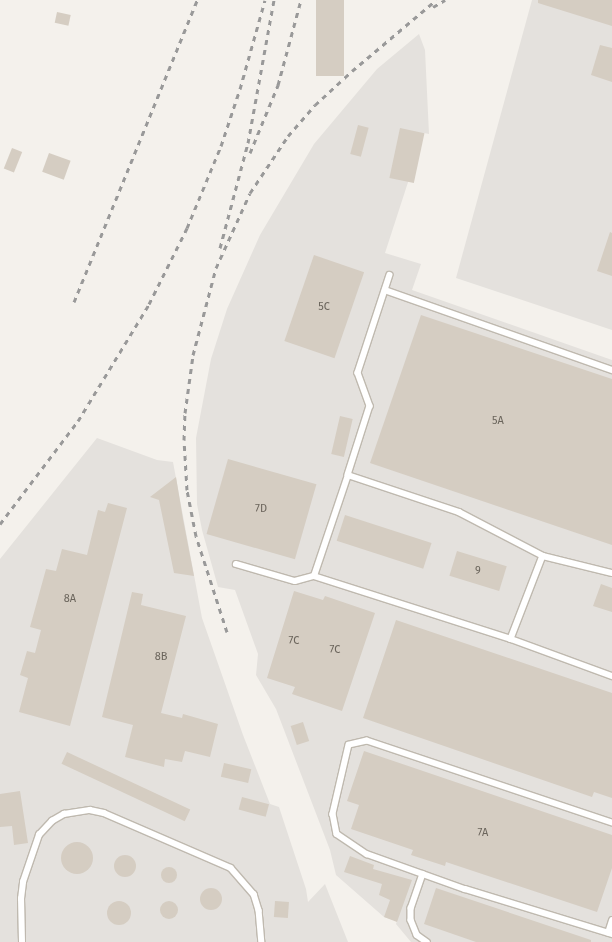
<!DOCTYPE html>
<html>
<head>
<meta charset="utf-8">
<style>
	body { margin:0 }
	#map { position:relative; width:612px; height:942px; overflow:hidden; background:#f4f1ec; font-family:"Fira Sans",sans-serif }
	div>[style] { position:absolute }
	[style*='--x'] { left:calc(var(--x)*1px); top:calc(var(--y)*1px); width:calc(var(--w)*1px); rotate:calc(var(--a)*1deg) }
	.industrial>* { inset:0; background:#e4e1dd }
	.building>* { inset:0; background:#d5cdc2; transform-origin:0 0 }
	.round { border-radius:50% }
	.roads { filter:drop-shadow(1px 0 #bfb9af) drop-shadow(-1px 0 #bfb9af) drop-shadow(0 1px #bfb9af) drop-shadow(0 -1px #bfb9af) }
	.lane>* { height:5.5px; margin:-2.75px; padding:0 2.75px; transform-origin:2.75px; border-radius:2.75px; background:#fff }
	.rail>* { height:3px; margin-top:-1.5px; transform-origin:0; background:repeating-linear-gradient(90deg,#999 0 5px,transparent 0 10px) }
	span { translate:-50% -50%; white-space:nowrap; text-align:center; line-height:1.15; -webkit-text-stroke:3px #fff; paint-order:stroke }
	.number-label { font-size:11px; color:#6b655c }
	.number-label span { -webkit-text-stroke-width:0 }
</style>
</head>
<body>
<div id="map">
	<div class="industrial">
		<div style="clip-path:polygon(532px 0,612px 0,612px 330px,456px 278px)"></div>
		<div style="clip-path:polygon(419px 34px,425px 50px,429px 134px,424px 133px,385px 253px,421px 264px,412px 290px,612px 360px,612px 942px,411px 942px,396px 924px,397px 921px,384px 917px,336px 875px,330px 850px,276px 709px,256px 675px,258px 654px,235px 590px,218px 587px,202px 530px,197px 504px,196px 438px,211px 359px,227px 309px,260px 235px,314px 144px,377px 69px)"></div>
		<div style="clip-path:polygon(97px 438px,157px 460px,173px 462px,202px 618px,243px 735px,270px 804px,279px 807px,306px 889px,308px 902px,325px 884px,348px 942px,0 942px,0 559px)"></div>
	</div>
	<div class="building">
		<div style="left:316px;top:0;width:28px;height:76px"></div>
		<div style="clip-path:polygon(538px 0,612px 0,612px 26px,538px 3px)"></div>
		<div style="left:57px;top:12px;width:14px;height:11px;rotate:12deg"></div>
		<div style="clip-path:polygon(600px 45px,612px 48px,612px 82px,591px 75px)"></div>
		<div style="left:358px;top:125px;width:11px;height:30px;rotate:15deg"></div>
		<div style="left:400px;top:128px;width:25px;height:51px;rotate:12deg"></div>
		<div style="left:12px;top:148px;width:11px;height:22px;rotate:22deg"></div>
		<div style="left:49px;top:153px;width:23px;height:20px;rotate:20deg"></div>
		<div style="clip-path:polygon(610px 232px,612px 233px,612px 276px,597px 271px)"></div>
		<div style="left:314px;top:255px;width:53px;height:91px;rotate:19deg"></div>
		<div style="clip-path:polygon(421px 315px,612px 379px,612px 545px,370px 463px)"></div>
		<div style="left:340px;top:416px;width:13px;height:39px;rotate:13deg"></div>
		<div style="left:228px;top:459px;width:92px;height:78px;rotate:16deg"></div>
		<div style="clip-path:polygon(176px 477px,183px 519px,194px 576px,174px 573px,159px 500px,150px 497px)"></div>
		<div style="clip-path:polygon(108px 503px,127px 508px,70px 726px,19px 712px,28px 678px,20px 675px,27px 651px,35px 653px,41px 630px,30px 627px,46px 569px,56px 571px,62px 549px,87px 555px,98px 510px,105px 512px)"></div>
		<div style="left:345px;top:515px;width:91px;height:27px;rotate:18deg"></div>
		<div style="left:457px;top:551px;width:52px;height:26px;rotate:17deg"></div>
		<div style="clip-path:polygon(601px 584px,612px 588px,612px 612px,593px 606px)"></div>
		<div style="clip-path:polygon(294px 591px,323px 600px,325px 596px,375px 613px,342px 711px,292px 694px,295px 687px,267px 678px)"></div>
		<div style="clip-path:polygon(132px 592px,143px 594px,141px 605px,186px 616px,161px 713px,182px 718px,183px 714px,218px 724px,210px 757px,185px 751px,182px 762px,165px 759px,164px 767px,125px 757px,133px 725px,102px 717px)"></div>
		<div style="clip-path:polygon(396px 620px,612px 693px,612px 798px,594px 792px,592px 797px,363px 718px)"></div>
		<div style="left:303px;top:722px;width:20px;height:13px;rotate:72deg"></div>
		<div style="clip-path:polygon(364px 751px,612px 835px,612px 868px,597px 912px,446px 862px,445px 866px,411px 855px,413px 850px,351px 829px,359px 805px,347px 801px)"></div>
		<div style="left:67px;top:752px;width:136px;height:13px;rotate:25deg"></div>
		<div style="left:224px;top:763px;width:28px;height:14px;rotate:13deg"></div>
		<div style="clip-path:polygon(20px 791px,28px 843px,14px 845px,12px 826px,0 827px,0 794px)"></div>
		<div style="left:242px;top:797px;width:28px;height:13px;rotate:15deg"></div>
		<div class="round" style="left:61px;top:842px;width:32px;height:32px"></div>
		<div class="round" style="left:114px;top:855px;width:22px;height:22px"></div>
		<div style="clip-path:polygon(350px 856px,374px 865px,373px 869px,412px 880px,397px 922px,384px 917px,390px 900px,379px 895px,382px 884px,344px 872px)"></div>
		<div class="round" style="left:161px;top:867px;width:16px;height:16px"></div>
		<div class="round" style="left:200px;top:888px;width:22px;height:22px"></div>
		<div style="clip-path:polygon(436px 888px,591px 940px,591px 942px,476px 942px,424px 924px)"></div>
		<div style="left:275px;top:901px;width:14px;height:16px;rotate:4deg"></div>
		<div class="round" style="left:107px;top:901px;width:24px;height:24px"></div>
		<div class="round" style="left:160px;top:901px;width:18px;height:18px"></div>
	</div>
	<div class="roads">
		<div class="lane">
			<div style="--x:390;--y:275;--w:103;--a:108.1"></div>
			<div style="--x:358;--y:373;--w:35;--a:70"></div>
			<div style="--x:370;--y:406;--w:72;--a:107.7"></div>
			<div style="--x:348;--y:475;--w:117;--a:18.4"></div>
			<div style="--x:459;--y:512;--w:95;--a:27.6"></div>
			<div style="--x:543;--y:556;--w:89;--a:111.1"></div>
			<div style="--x:385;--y:290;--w:241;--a:19.4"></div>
			<div style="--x:543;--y:556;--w:71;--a:13.8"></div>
			<div style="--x:236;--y:564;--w:61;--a:16.1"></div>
			<div style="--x:295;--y:581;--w:20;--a:-15"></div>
			<div style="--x:314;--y:576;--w:207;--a:17.7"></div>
			<div style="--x:511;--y:639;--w:108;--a:20.1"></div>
			<div style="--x:314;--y:576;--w:107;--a:-71.4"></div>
			<div style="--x:612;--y:823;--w:258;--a:-161.5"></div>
			<div style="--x:367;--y:741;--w:18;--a:167"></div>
			<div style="--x:349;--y:745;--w:71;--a:103.1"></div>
			<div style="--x:333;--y:814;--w:20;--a:79"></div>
			<div style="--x:337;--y:834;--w:36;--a:34"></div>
			<div style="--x:367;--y:854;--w:104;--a:19.7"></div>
			<div style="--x:465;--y:889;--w:154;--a:17"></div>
			<div style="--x:423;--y:874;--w:36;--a:109"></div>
			<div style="--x:411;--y:908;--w:12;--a:90"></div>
			<div style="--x:411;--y:920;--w:16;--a:68"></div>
			<div style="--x:417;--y:935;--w:12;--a:35"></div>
			<div style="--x:608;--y:933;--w:13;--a:-72"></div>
			<div style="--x:22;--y:942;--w:43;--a:-91.3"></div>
			<div style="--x:21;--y:899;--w:17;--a:-83"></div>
			<div style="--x:23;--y:882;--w:50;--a:-71.2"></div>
			<div style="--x:39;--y:835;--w:19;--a:-47"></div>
			<div style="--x:52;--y:821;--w:14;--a:-30"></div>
			<div style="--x:64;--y:814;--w:26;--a:-9"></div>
			<div style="--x:90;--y:810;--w:14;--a:12"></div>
			<div style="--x:104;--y:813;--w:138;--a:23.4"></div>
			<div style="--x:231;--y:868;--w:35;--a:49"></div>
			<div style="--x:254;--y:894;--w:17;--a:73"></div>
			<div style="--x:259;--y:910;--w:32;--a:85"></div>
		</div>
	</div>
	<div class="rail">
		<div style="--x:433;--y:7;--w:14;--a:-30"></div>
		<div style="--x:250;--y:153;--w:74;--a:-67.6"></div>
		<div style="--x:278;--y:85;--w:88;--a:-74.9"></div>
		<div style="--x:220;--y:248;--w:109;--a:-75.1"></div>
		<div style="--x:248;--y:143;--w:145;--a:-79.7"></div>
		<div style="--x:74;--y:302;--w:326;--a:-67.8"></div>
		<div style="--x:0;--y:524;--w:129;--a:-52.9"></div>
		<div style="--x:78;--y:421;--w:137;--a:-58.7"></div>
		<div style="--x:149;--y:304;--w:85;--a:-63.4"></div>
		<div style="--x:187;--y:228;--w:89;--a:-67.5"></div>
		<div style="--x:221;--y:146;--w:60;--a:-71.6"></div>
		<div style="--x:240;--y:89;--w:92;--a:-74.3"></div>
		<div style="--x:227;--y:632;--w:101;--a:-107.9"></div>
		<div style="--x:196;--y:536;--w:47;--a:-101.1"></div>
		<div style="--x:187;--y:490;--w:50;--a:-93.4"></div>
		<div style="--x:184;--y:440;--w:27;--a:-88"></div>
		<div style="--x:185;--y:413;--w:59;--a:-82.1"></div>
		<div style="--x:193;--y:355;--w:90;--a:-75.2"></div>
		<div style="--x:216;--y:268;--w:82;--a:-65.6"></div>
		<div style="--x:250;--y:193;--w:69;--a:-56.3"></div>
		<div style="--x:288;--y:136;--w:41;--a:-48.9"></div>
		<div style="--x:315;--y:105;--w:50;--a:-42.6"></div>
		<div style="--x:352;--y:71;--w:110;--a:-40.2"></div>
	</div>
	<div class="number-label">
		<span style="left:324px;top:307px">5C</span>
		<span style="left:498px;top:421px">5A</span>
		<span style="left:261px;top:509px">7D</span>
		<span style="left:478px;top:571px">9</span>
		<span style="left:70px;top:599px">8A</span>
		<span style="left:294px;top:641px">7C</span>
		<span style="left:335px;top:650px">7C</span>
		<span style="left:161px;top:657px">8B</span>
		<span style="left:483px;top:833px">7A</span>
	</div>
</div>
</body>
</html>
